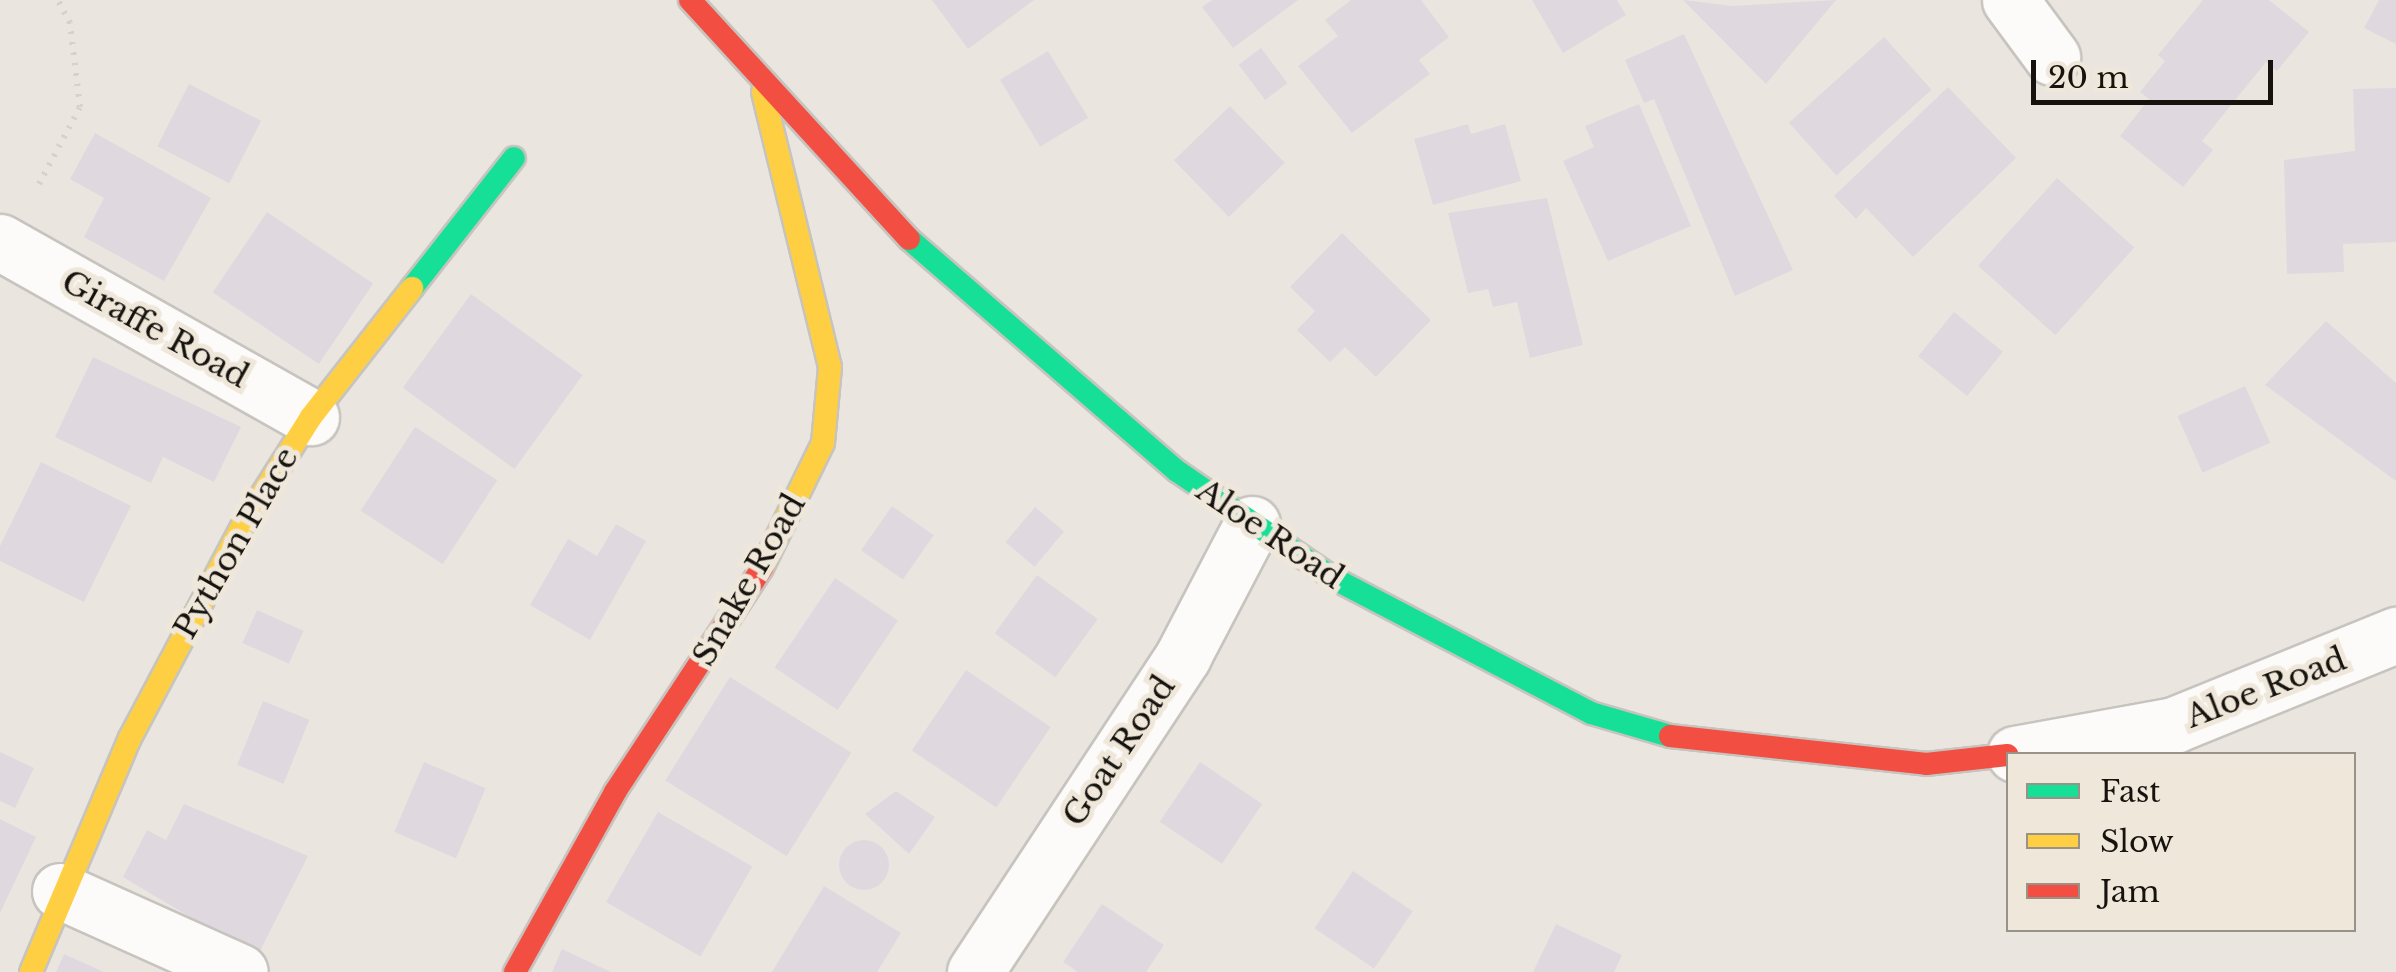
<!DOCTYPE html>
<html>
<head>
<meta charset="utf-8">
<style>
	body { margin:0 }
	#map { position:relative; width:2396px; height:972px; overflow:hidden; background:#eae6df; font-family:"Libre Baskerville",serif }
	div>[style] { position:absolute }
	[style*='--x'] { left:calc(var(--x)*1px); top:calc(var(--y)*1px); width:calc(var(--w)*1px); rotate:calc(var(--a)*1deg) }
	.building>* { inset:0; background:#e0d8df; transform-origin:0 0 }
	.round { border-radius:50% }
	.path>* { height:6px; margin-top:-3px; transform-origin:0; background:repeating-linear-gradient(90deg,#d3d2d0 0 2.5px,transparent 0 10.5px) }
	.roads { filter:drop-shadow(2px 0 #c7c4bf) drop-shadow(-2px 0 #c7c4bf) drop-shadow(0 2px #c7c4bf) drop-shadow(0 -2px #c7c4bf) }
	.street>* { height:55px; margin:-27.5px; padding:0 27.5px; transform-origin:27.5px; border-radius:27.5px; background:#fcfbfa }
	.fast>* { height:22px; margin:-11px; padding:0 11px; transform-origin:11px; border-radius:11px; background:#16e098 }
	.slow>* { height:22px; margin:-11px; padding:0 11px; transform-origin:11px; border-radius:11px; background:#ffcf43 }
	.jam>* { height:22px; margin:-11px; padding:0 11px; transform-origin:11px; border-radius:11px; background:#f24e42 }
	span { translate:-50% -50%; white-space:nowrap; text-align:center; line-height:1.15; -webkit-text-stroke:10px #efe7da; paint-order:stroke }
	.street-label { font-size:32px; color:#16130f }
	.legend { position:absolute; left:2006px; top:752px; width:350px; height:180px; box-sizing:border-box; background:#efe7da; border:2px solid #989289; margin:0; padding:12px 18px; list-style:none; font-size:30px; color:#16130f }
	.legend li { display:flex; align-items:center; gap:20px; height:50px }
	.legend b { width:50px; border:2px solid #989289 }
	.scale { position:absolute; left:2031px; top:60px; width:242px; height:45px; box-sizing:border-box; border:5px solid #16130f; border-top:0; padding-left:12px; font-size:30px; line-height:35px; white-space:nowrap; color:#16130f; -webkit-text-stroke:8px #efe7da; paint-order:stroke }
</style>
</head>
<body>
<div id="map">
	<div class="building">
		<div style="clip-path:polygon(932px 0,1034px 0,968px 49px)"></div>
		<div style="clip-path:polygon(1212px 0,1298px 0,1233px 48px,1202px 7px)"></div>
		<div style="clip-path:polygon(1351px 0,1421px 0,1449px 37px,1419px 60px,1430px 74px,1352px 133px,1298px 66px,1338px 36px,1325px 20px)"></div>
		<div style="clip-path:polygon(1532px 0,1617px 0,1626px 15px,1563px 53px)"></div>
		<div style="clip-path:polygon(1683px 0,1732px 6px,1836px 0,1766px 84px)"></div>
		<div style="clip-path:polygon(2203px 0,2269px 0,2309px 32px,2277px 71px,2266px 62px,2202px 141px,2213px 150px,2183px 187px,2120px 136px,2149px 99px,2140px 92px,2165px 61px,2158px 55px)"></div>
		<div style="clip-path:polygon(2379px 0,2396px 0,2396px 44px,2364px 28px)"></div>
		<div style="clip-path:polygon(1684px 34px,1793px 270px,1735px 296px,1654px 99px,1644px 103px,1625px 60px)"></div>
		<div style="left:1884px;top:37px;width:71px;height:128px;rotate:48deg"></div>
		<div style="left:1261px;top:48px;width:44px;height:28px;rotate:53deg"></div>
		<div style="left:1048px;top:51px;width:78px;height:56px;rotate:59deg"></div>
		<div style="left:189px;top:84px;width:81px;height:70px;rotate:27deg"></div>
		<div style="clip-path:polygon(1948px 87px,2016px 158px,1913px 257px,1866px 208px,1856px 219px,1834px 196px)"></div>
		<div style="clip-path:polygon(2396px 88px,2396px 242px,2343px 244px,2344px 272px,2287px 274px,2284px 160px,2355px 151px,2353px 89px)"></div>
		<div style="clip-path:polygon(1639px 104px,1691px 226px,1608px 261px,1563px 161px,1594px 147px,1585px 126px)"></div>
		<div style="left:1230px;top:106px;width:79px;height:78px;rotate:46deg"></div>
		<div style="clip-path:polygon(1468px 124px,1471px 134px,1505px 124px,1521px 181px,1433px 205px,1414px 139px)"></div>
		<div style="clip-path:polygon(95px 133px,211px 198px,164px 281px,84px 237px,104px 198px,70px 179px)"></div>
		<div style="left:2057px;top:178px;width:104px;height:118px;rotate:42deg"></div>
		<div style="clip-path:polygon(1547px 198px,1583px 345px,1530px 358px,1517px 302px,1493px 307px,1488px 289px,1468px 293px,1448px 213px)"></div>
		<div style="left:267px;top:212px;width:128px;height:97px;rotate:34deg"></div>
		<div style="clip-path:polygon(1342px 233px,1431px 320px,1376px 377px,1345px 347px,1330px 362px,1297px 330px,1315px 311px,1290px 287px)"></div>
		<div style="left:471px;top:294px;width:138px;height:116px;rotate:36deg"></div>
		<div style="left:1954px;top:312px;width:63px;height:57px;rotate:39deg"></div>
		<div style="clip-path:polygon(2326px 321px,2396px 383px,2396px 481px,2265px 385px)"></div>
		<div style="clip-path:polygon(93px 357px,241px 427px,214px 482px,163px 457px,151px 483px,55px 437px)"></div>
		<div style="left:2245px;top:386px;width:62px;height:74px;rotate:66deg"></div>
		<div style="left:415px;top:427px;width:98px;height:100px;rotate:33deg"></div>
		<div style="left:41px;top:462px;width:100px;height:107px;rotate:26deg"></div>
		<div style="left:892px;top:506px;width:51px;height:54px;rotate:35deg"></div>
		<div style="left:1035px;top:507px;width:38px;height:46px;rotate:40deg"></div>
		<div style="clip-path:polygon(616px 524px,646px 541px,590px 640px,530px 605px,568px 539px,597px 556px)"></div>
		<div style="left:1037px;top:575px;width:75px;height:72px;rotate:36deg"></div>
		<div style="left:835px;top:578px;width:76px;height:108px;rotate:34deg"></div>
		<div style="left:257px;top:610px;width:51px;height:36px;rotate:24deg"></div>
		<div style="left:966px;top:670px;width:102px;height:97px;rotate:34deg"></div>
		<div style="left:730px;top:677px;width:143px;height:122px;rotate:32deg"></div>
		<div style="left:263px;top:701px;width:50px;height:69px;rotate:22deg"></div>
		<div style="clip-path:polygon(0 752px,34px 768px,15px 808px,0 801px)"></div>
		<div style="left:424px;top:762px;width:67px;height:76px;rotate:23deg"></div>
		<div style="left:1200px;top:762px;width:75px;height:72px;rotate:34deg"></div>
		<div style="clip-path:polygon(896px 791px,935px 817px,909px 854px,865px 814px)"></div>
		<div style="clip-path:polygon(184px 804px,308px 856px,257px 957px,123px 877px,147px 830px,166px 840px)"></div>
		<div style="left:658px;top:812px;width:109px;height:104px;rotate:30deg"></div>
		<div style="clip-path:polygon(0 819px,36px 837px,0 913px)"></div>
		<div class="round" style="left:839px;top:840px;width:50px;height:50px"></div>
		<div style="left:1353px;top:871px;width:72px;height:69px;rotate:34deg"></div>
		<div style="clip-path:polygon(824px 886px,901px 933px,877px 972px,772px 972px)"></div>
		<div style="clip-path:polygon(1102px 904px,1164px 945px,1146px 972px,1078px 972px,1063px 962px)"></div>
		<div style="clip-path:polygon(1556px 924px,1622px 955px,1614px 972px,1533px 972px)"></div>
		<div style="clip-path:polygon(562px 949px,611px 972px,552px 972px)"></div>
		<div style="clip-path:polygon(64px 954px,104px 972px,56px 972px)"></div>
	</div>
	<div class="path">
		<div style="--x:39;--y:184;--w:87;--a:-62"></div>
		<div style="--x:80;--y:107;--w:85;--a:-96.8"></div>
		<div style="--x:70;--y:23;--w:26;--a:-118"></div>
	</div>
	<div class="roads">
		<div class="street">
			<div style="--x:2010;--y:0;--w:71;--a:53.6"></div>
			<div style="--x:0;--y:242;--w:357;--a:29.4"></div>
			<div style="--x:2015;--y:754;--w:162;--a:-10.3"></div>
			<div style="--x:2174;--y:725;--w:240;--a:-22.1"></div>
			<div style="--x:60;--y:891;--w:197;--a:24.2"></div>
			<div style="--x:975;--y:972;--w:378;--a:-56.6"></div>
			<div style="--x:1183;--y:656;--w:149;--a:-62.4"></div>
		</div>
		<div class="fast">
			<div style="--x:909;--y:239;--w:354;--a:40.9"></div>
			<div style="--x:1177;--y:471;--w:189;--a:34.4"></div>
			<div style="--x:1333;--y:578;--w:291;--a:27.6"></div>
			<div style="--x:1591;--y:713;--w:82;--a:16.2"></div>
			<div style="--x:412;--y:288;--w:165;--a:-51.9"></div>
		</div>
		<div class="slow">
			<div style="--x:762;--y:568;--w:139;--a:-64"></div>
			<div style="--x:823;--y:443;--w:76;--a:-84.7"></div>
			<div style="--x:830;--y:367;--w:283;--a:-103.7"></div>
			<div style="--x:31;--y:972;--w:254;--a:-67.1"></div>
			<div style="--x:130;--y:738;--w:243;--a:-62.1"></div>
			<div style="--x:244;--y:523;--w:125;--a:-57.7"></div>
			<div style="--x:311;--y:417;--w:164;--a:-51.9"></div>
		</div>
		<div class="jam">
			<div style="--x:690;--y:0;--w:324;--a:47.5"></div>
			<div style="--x:1670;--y:736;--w:258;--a:6.2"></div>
			<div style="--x:1926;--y:764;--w:82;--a:-6.3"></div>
			<div style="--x:515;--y:972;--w:206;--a:-60.9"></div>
			<div style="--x:615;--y:792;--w:268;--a:-56.7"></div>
		</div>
	</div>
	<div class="street-label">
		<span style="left:155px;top:329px;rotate:29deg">Giraffe Road</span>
		<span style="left:1270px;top:534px;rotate:34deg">Aloe Road</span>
		<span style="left:236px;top:543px;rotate:-60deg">Python Place</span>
		<span style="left:749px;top:580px;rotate:-60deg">Snake Road</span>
		<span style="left:2266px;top:688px;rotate:-21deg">Aloe Road</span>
		<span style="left:1119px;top:751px;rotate:-56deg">Goat Road</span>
	</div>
	<ul class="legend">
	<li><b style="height:12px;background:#16e098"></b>Fast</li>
	<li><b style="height:12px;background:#ffcf43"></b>Slow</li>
	<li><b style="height:12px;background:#f24e42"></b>Jam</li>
	</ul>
	<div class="scale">20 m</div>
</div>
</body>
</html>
